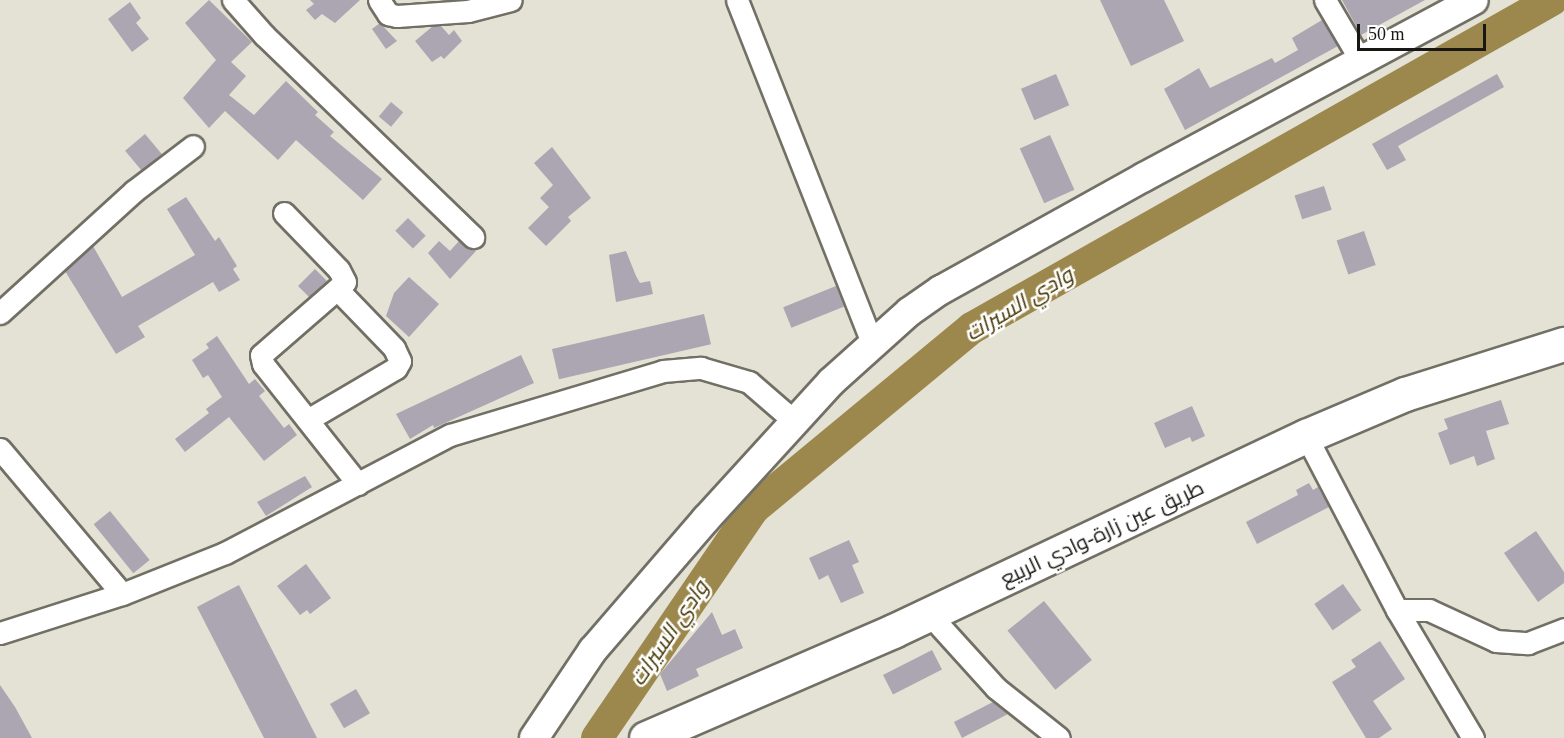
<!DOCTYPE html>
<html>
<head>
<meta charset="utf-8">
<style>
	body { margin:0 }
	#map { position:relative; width:1564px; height:738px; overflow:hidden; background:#e4e1d5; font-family:"Times New Roman",Cairo,serif }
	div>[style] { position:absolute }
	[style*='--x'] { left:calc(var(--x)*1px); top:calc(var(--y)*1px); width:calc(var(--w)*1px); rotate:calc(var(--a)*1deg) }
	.river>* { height:32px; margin:-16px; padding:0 16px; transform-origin:16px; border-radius:16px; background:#9c884d }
	.building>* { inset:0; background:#aba6b1; transform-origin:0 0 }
	.roads { filter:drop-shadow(2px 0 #726f65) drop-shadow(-2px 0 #726f65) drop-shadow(0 2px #726f65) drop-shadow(0 -2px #726f65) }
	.minor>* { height:21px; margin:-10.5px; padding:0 10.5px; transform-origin:10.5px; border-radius:10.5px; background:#fff }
	.secondary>* { height:28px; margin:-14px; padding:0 14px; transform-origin:14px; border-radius:14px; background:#fff }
	.primary>* { height:33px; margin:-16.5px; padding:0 16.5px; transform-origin:16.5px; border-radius:16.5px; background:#fff }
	span { translate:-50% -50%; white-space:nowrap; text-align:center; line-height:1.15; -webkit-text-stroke:5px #fff; paint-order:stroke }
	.street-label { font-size:21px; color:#181713 }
	.water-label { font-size:22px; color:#483907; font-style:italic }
	.scale { position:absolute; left:1357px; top:24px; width:129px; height:27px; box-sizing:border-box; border:3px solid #181713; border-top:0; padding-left:8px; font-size:18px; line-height:21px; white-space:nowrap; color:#181713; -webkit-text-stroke:4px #fff; paint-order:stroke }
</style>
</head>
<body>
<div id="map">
	<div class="river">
		<div style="--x:597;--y:738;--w:277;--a:-55.7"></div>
		<div style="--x:753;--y:509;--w:284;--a:-39.6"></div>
		<div style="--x:972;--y:328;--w:666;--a:-29.49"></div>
	</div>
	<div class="building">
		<div style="clip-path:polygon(209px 0,252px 42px,231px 62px,246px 76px,229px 95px,254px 115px,286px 81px,318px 112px,315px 115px,334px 132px,330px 136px,382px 179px,363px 200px,296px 140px,278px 160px,225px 111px,209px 128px,183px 98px,216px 60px,185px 23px)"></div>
		<div style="clip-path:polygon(310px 0,360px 0,335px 23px,322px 14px,315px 20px,306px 10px,314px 4px)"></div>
		<div style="clip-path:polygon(1100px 0,1164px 0,1184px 41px,1131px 66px)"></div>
		<div style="clip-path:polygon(1342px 0,1425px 0,1361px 35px)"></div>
		<div style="clip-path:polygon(130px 2px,141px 18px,136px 23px,149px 39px,132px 52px,108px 19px)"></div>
		<div style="clip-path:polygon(1322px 20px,1338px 46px,1185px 130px,1164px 89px,1199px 68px,1210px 88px,1272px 58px,1275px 63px,1298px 50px,1292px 38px)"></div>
		<div style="clip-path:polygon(380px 23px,397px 41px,386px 49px,372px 29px)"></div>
		<div style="clip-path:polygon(433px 26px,441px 26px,449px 35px,454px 30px,462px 41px,444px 59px,441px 56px,432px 62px,415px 41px)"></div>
		<div style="left:1056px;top:74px;width:34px;height:38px;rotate:67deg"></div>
		<div style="clip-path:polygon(1497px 74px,1504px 87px,1398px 146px,1406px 160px,1387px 170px,1372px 144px)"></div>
		<div style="left:391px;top:102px;width:16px;height:19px;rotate:40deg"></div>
		<div style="left:145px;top:134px;width:26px;height:26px;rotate:50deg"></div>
		<div style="left:1050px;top:135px;width:60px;height:33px;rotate:66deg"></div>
		<div style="clip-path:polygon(552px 147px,591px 198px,568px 217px,571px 221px,546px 246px,528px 228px,549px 207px,540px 198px,553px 185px,534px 163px)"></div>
		<div style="left:1324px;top:186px;width:25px;height:31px;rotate:72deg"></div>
		<div style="clip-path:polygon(186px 197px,215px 241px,219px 237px,237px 266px,233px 269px,240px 280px,219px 292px,213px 282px,138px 326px,145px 337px,116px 354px,65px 271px,93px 246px,122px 297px,195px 255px,167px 209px)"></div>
		<div style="left:408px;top:218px;width:25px;height:18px;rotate:45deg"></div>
		<div style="left:1364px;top:231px;width:36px;height:29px;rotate:71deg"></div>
		<div style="clip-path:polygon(439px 241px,450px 251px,459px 241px,476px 251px,450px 279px,428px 253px)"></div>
		<div style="clip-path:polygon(626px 251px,636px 276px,640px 283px,650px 281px,653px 294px,616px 302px,609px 255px)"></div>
		<div style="left:315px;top:269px;width:17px;height:24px;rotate:45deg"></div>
		<div style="clip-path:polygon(409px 277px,439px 304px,409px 337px,386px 316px,394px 293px)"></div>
		<div style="left:836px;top:286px;width:22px;height:57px;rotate:68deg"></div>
		<div style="left:704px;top:314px;width:31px;height:156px;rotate:77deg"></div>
		<div style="clip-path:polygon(217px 336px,249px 384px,255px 379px,265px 391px,259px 396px,284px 428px,289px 424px,297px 435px,264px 461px,229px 417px,185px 452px,175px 439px,209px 413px,206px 409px,222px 397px,208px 375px,203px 378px,192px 360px,209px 348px,206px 344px)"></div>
		<div style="clip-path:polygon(521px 355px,534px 383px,434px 428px,433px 425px,410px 439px,396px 414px)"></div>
		<div style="clip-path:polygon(1501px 400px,1509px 424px,1486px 431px,1495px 459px,1477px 466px,1474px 456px,1450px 465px,1438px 433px,1448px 429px,1444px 419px)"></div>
		<div style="clip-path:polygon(1192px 406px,1205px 436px,1192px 442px,1190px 437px,1165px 448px,1154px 423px)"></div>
		<div style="clip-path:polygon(305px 476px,312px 487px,266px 516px,257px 502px)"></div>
		<div style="clip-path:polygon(1309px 483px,1313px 490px,1318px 487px,1329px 507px,1257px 544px,1246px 522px,1298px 495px,1296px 490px)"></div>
		<div style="left:110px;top:511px;width:63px;height:21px;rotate:51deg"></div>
		<div style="clip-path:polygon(1536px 531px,1564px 572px,1564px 583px,1538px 602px,1504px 553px)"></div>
		<div style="clip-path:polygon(849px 540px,859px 562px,852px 565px,864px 593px,841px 603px,828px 575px,819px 580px,809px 558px)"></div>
		<div style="clip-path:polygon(306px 564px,331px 598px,310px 614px,307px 610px,300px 615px,277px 586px)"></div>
		<div style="left:1343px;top:584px;width:32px;height:35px;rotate:55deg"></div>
		<div style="clip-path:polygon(239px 585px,317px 738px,264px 738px,197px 607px)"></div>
		<div style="left:1044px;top:601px;width:76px;height:47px;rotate:51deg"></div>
		<div style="clip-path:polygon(712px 612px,722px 635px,735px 629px,743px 648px,696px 669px,699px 676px,667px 691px,660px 674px)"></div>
		<div style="clip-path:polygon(1380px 641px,1405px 679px,1373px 701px,1392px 729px,1379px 738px,1366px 738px,1332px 682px,1356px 667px,1351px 660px)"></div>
		<div style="left:932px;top:650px;width:22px;height:55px;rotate:63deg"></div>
		<div style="clip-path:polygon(0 685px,15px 707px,32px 738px,0 738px)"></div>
		<div style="left:356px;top:689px;width:28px;height:30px;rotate:60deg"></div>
		<div style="clip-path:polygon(993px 702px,1008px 714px,962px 738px,954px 722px)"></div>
	</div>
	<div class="roads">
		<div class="minor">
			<div style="--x:233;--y:0;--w:47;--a:48.5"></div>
			<div style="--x:264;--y:35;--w:291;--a:44"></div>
			<div style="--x:379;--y:0;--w:17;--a:57"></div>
			<div style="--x:388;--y:14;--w:9;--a:13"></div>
			<div style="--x:397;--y:16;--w:71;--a:-4"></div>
			<div style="--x:468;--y:11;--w:44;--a:-14.3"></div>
			<div style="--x:737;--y:0;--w:368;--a:68.5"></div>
			<div style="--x:1325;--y:0;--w:71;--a:59.5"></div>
			<div style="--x:284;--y:213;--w:79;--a:46"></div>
			<div style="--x:339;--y:270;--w:13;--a:63"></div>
			<div style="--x:345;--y:282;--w:111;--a:139"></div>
			<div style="--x:261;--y:355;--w:9;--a:77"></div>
			<div style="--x:263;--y:364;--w:153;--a:51.6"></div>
			<div style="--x:0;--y:313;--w:181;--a:-42.3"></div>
			<div style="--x:134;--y:191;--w:74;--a:-37.3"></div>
			<div style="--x:309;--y:419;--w:101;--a:-30.4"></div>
			<div style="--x:396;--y:368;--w:8;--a:-60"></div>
			<div style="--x:400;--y:361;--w:14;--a:-115"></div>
			<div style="--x:394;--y:348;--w:82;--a:-134"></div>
			<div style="--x:1306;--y:436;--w:196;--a:62.4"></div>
			<div style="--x:1397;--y:610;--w:149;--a:59.3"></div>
			<div style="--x:0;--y:449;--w:189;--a:49.9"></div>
			<div style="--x:1397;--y:610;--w:32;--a:0"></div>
			<div style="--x:1429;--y:610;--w:74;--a:24.8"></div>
			<div style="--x:1496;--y:641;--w:32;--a:4"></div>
			<div style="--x:1528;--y:643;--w:39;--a:-21"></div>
			<div style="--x:929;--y:614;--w:100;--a:47.8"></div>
			<div style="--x:996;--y:688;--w:80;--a:38.4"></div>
			<div style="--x:0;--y:633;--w:128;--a:-17.7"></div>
			<div style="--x:122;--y:594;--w:111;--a:-21.7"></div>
			<div style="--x:225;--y:553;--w:254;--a:-27.7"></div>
			<div style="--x:450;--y:435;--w:222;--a:-16.7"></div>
			<div style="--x:663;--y:371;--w:38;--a:-5"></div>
			<div style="--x:701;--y:368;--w:50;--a:16.3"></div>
			<div style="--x:749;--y:382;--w:60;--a:40.9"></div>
		</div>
		<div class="secondary">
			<div style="--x:534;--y:738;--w:106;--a:-56.2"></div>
			<div style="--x:593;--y:650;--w:173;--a:-49.2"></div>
			<div style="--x:706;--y:519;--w:185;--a:-47.6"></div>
			<div style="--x:831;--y:382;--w:105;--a:-41.9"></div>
			<div style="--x:909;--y:312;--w:39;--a:-35"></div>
			<div style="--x:941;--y:290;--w:232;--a:-29.1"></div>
			<div style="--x:1144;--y:177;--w:374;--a:-28.2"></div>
		</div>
		<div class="primary">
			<div style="--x:646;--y:738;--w:269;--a:-23.4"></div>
			<div style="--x:893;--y:631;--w:457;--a:-25.3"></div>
			<div style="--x:1306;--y:436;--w:108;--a:-23"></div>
			<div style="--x:1405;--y:394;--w:167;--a:-17.5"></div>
		</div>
	</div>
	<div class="street-label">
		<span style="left:1102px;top:533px;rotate:-25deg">طريق عين زارة-وادي الربيع</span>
	</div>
	<div class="water-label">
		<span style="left:1019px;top:304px;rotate:-31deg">وادي السيرات</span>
		<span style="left:669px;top:633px;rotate:-56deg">وادي السيرات</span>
	</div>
	<div class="scale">50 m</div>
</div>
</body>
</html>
